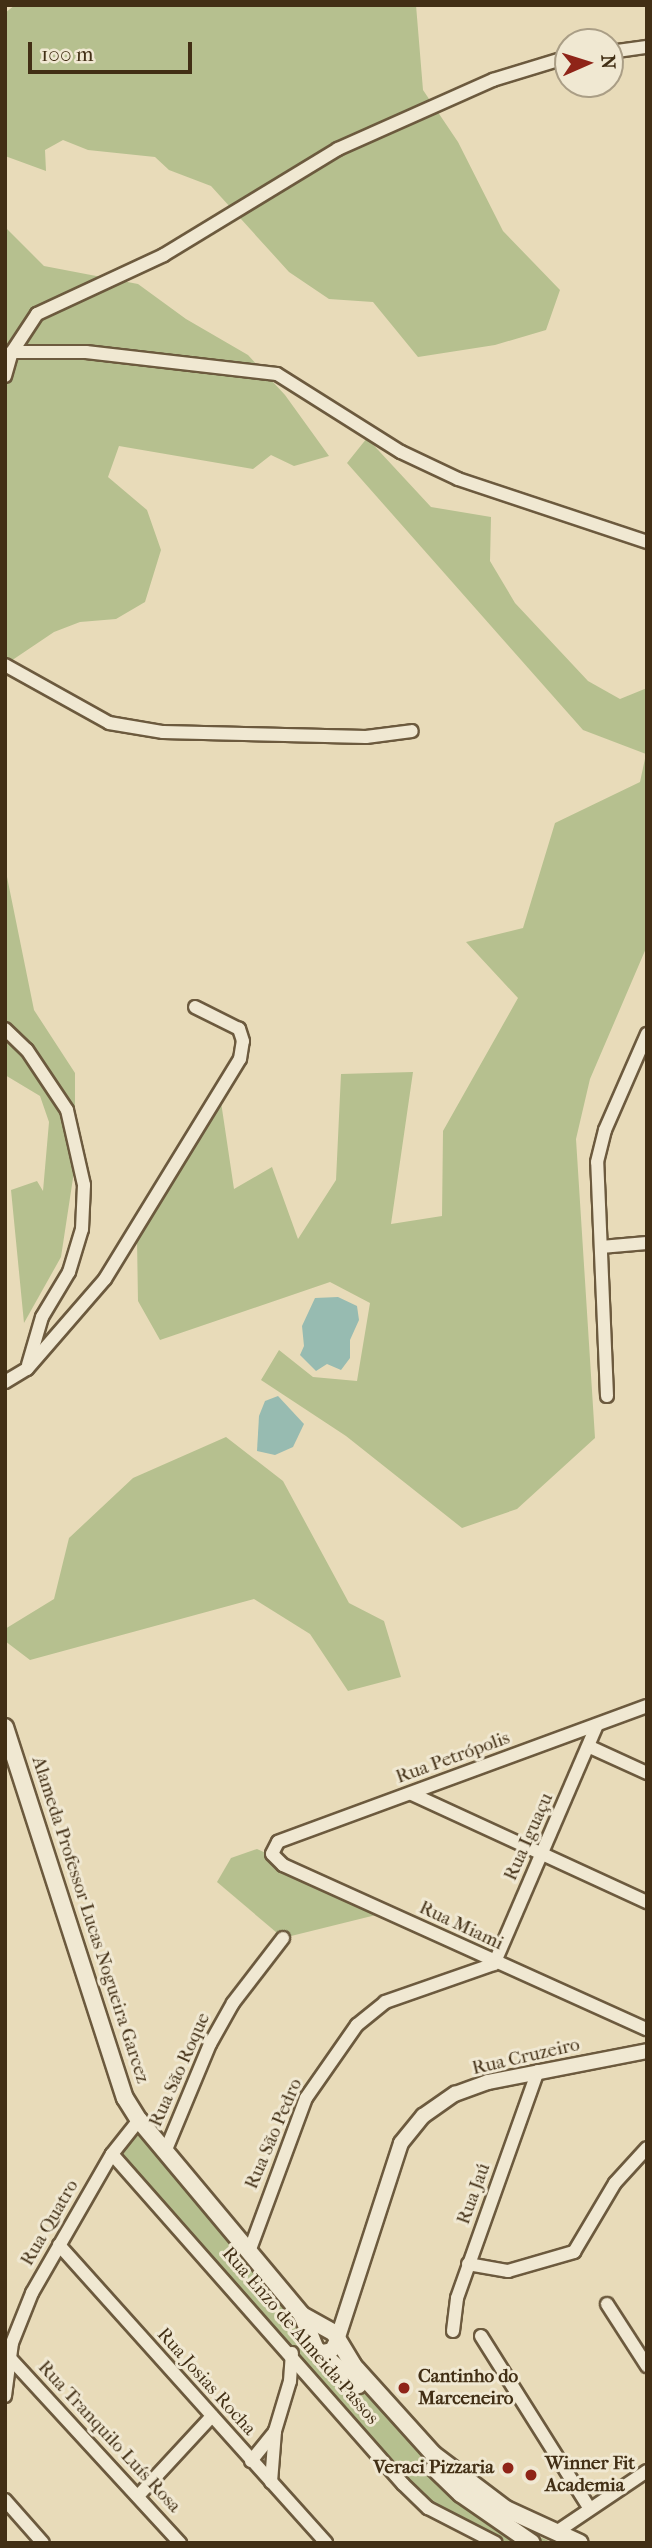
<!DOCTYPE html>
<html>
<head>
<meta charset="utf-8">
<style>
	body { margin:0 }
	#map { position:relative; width:652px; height:2548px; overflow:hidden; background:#e8dbb9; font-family:"IM FELL French Canon",serif }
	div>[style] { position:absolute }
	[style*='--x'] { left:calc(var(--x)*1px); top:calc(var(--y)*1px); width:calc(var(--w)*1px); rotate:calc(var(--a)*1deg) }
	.green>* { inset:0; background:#b6c08f }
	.water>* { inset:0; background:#97bbb1 }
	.roads { filter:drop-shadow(2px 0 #6c5a3e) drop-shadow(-2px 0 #6c5a3e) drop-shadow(0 2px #6c5a3e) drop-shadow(0 -2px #6c5a3e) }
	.minor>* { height:12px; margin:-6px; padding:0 6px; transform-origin:6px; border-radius:6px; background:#f0e8d2 }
	.tertiary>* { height:14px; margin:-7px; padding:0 7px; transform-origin:7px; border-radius:7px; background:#f0e8d2 }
	.secondary>* { height:16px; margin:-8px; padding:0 8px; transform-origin:8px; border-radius:8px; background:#f0e8d2 }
	.dots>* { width:19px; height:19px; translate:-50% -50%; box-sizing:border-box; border:4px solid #f0e8d2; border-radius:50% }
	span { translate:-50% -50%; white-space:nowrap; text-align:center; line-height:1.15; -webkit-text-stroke:6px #f0e8d2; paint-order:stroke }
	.street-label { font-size:19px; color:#422f15 }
	.poi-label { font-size:19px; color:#422f15; font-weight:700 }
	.left { translate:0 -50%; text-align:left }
	.right { translate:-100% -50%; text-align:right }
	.frame { position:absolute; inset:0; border:7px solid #422f15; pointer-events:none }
	.north { position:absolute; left:554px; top:28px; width:70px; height:70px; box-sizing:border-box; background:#f0e8d2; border:2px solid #aa9e86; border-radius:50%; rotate:87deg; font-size:19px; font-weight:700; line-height:28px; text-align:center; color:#422f15 }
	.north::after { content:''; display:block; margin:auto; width:24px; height:32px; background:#8f2418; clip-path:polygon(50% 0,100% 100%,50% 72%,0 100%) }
	.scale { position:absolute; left:28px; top:42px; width:164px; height:32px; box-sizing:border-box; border:4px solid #422f15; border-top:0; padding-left:9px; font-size:21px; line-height:24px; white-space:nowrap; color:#422f15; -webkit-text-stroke:5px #f0e8d2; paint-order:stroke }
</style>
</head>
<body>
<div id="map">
	<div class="green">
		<div style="clip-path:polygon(15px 5px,416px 5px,423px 90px,458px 142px,503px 231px,560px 290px,546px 330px,495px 345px,418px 357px,373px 302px,329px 299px,289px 272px,211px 186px,169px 170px,155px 157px,88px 150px,63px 140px,45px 150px,46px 171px,5px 156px,5px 13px)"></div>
		<div style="clip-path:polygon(5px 227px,44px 266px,138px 284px,186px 319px,248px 355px,285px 395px,329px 456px,294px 466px,271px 455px,253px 469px,119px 446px,108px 477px,147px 510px,161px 550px,145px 602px,116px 619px,80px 622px,54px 632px,5px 665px)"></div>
		<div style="clip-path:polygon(367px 438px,431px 507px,491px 517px,490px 561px,515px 603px,588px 681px,620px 699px,647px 688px,647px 946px,590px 1079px,576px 1139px,595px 1438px,517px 1509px,462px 1528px,346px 1436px,261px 1380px,279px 1350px,313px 1377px,357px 1381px,370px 1303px,330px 1282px,160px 1340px,138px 1301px,137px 1240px,221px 1102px,234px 1189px,272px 1167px,298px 1239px,336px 1180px,341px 1074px,413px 1072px,391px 1224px,442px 1216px,443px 1131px,518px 998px,466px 942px,523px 928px,555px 823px,640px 782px,646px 754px,583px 730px,347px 463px)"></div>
		<div style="clip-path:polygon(5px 867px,34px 1010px,75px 1073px,75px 1165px,61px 1257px,24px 1323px,11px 1190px,37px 1181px,43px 1191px,49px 1122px,40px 1096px,5px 1075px)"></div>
		<div style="clip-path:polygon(226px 1437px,283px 1481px,349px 1603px,384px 1621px,401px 1677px,348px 1691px,310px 1634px,254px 1599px,30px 1660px,5px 1641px,5px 1629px,54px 1599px,69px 1538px,133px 1478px)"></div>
		<div style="clip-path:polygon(257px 1849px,277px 1858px,388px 1912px,283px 1938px,217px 1882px,231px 1858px)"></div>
		<div style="clip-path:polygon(139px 2123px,334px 2360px,426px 2460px,463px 2494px,500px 2518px,553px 2543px,496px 2543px,429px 2507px,116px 2153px)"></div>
	</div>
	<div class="water">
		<div style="clip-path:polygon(338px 1297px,357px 1306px,359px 1320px,350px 1340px,350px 1358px,341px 1370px,327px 1364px,316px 1371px,300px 1355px,304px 1346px,302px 1326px,315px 1298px)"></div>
		<div style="clip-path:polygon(278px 1396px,304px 1424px,293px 1447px,275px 1455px,257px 1451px,259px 1416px,265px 1401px)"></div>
	</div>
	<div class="roads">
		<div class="minor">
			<div style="--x:610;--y:52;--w:37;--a:-8"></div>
			<div style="--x:568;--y:57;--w:78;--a:163"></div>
			<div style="--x:493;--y:80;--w:170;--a:156"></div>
			<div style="--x:338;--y:149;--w:204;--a:148.7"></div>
			<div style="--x:164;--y:255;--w:140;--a:155.1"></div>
			<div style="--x:37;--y:314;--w:45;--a:123.3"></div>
			<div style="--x:12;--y:352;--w:74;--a:0"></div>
			<div style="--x:86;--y:352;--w:192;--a:6.6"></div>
			<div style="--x:277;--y:374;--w:146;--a:32.2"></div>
			<div style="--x:401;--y:452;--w:63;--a:25.3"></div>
			<div style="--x:458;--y:479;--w:199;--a:18.4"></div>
			<div style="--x:5;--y:376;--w:25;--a:-74"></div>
			<div style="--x:5;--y:665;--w:119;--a:29.1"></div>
			<div style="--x:109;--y:723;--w:55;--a:9.5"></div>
			<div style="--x:163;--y:732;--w:203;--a:1.4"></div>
			<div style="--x:366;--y:737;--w:46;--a:-7.4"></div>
			<div style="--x:5;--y:1029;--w:30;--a:44"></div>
			<div style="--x:27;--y:1050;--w:72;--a:56.3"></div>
			<div style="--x:67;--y:1110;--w:77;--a:77.2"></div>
			<div style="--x:84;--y:1185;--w:44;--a:92.6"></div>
			<div style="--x:82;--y:1229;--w:45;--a:106.8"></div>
			<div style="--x:69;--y:1272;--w:52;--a:121"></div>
			<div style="--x:42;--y:1317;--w:50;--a:106.3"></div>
			<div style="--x:601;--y:1247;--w:46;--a:-5"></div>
			<div style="--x:5;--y:1382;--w:26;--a:-31"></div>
			<div style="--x:27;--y:1369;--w:119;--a:-49.1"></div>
			<div style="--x:105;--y:1279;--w:258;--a:-58.5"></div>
			<div style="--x:240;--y:1059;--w:18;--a:-81"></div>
			<div style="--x:243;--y:1041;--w:13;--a:-108"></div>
			<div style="--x:239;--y:1029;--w:49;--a:-153.4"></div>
			<div style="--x:607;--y:1396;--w:234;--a:-92.4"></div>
			<div style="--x:597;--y:1162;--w:33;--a:-76"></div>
			<div style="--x:605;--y:1130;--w:105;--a:-66.4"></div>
			<div style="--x:647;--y:1706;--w:393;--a:159.8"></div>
			<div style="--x:278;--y:1842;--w:13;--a:117"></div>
			<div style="--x:272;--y:1854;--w:16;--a:45"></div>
			<div style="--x:283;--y:1865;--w:399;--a:24.3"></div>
			<div style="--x:590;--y:1747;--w:63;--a:24.5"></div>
			<div style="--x:412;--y:1794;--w:259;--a:24.7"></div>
			<div style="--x:165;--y:2152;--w:117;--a:-67.4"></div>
			<div style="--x:210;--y:2044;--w:47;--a:-60.7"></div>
			<div style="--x:233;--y:2003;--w:82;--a:-52.4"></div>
			<div style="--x:112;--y:2154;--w:440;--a:48.6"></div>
			<div style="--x:403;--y:2484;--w:35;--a:44"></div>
			<div style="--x:428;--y:2508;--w:76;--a:27.2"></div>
			<div style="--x:59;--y:2245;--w:400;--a:48.1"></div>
			<div style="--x:249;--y:2252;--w:164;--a:-69.7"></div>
			<div style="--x:306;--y:2098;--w:89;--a:-55.1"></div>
			<div style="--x:357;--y:2025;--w:36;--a:-39"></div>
			<div style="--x:385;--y:2002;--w:115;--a:-19.2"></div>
			<div style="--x:494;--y:1964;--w:260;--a:-66.7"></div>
			<div style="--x:468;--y:2264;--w:41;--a:9.9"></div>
			<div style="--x:508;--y:2271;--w:69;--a:-16.1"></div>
			<div style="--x:574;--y:2252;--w:80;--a:-59.3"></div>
			<div style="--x:615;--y:2183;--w:47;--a:-47.6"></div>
			<div style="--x:607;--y:2304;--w:74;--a:57.2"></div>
			<div style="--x:453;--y:2331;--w:33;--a:-83"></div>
			<div style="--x:457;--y:2298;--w:241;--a:-70.4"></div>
			<div style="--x:481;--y:2336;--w:204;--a:57.8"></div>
			<div style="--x:9;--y:2357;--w:253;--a:47.4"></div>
			<div style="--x:5;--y:2396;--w:53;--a:-82.5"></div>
			<div style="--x:12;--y:2343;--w:54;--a:-68.2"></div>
			<div style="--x:32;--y:2293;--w:160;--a:-60.1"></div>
			<div style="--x:112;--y:2154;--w:43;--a:-51.5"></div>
			<div style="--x:251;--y:2461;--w:38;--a:-51"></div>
			<div style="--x:271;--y:2482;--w:51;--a:-85.5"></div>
			<div style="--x:275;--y:2431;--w:52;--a:-73.3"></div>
			<div style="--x:290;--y:2381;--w:28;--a:-86"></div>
			<div style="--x:138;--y:2496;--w:109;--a:-47.2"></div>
			<div style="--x:5;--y:2500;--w:57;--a:48.5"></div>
			<div style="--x:555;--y:2533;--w:111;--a:-34"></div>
		</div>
		<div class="tertiary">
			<div style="--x:322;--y:2352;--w:10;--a:-11"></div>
			<div style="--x:332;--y:2350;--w:11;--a:-63"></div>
			<div style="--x:337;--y:2340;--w:207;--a:-72"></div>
			<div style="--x:401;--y:2143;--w:35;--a:-51"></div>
			<div style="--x:423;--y:2116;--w:39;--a:-35"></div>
			<div style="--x:455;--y:2094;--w:35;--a:-20"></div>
			<div style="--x:488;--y:2082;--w:162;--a:-11"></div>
		</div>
		<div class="secondary">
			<div style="--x:5;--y:1727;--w:390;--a:72.1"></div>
			<div style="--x:125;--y:2098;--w:26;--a:58"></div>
			<div style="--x:139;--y:2120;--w:254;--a:50.1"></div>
			<div style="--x:302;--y:2315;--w:37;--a:29"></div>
			<div style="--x:334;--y:2333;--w:37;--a:59"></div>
			<div style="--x:353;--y:2365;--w:120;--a:48"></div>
			<div style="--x:433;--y:2454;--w:91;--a:37"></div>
			<div style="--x:506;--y:2509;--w:81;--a:24.7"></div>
			<div style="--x:302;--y:2315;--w:35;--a:68"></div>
			<div style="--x:315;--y:2348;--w:57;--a:40.7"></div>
			<div style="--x:434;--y:2468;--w:37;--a:44"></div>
			<div style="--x:461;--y:2494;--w:86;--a:34.6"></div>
		</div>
	</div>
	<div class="dots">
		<div style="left:404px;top:2388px;background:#8f2418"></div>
		<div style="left:508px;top:2468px;background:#8f2418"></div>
		<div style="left:531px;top:2475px;background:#8f2418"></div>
	</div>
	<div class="street-label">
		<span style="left:453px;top:1758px;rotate:-20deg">Rua Petrópolis</span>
		<span style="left:529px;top:1837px;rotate:-66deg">Rua Iguaçu</span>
		<span style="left:90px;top:1920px;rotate:72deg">Alameda Professor Lucas Nogueira Garcez</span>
		<span style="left:461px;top:1926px;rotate:25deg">Rua Miami</span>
		<span style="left:526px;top:2057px;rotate:-13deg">Rua Cruzeiro</span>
		<span style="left:180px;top:2070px;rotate:-66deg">Rua São Roque</span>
		<span style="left:274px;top:2134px;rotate:-67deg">Rua São Pedro</span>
		<span style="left:474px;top:2194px;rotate:-70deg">Rua Jaú</span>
		<span style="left:50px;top:2223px;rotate:-60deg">Rua Quatro</span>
		<span style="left:300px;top:2336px;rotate:49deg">Rua Enzo de Almeida Passos</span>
		<span style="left:206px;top:2382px;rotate:48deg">Rua Josias Rocha</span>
		<span style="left:109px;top:2437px;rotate:47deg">Rua Tranquilo Luís Rosa</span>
	</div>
	<div class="poi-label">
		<span class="left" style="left:418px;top:2388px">Cantinho do<br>Marceneiro</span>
		<span class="left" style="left:545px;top:2475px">Winner Fit<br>Academia</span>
		<span class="right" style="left:494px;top:2468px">Veraci Pizzaria</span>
	</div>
	<div class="frame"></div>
	<div class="north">N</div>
	<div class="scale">100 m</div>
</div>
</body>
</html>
